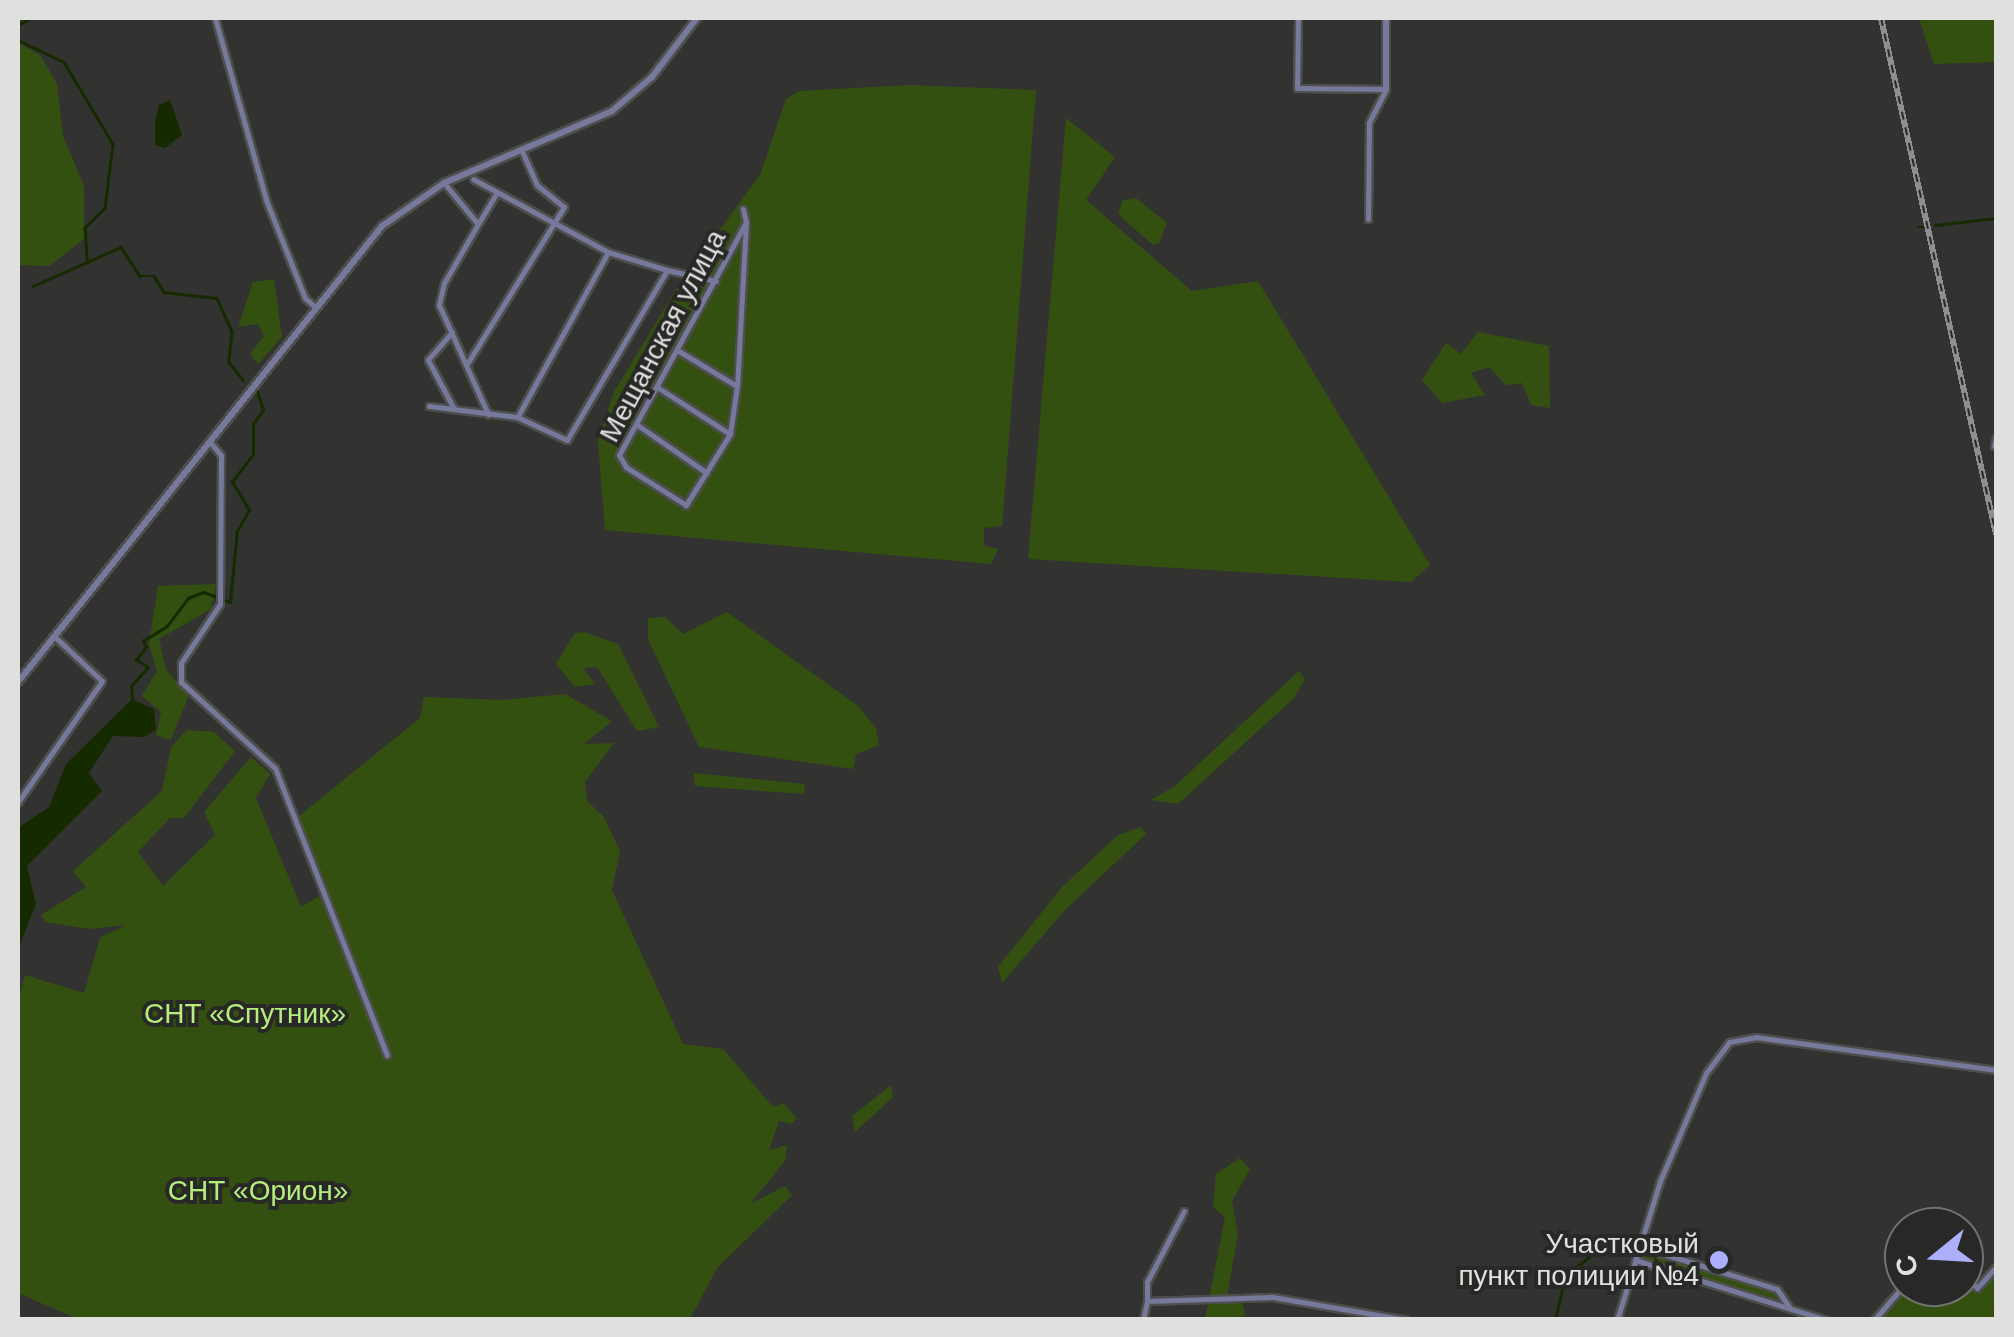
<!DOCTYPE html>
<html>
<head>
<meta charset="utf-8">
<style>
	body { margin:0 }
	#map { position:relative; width:2014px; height:1337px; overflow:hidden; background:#323330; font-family:Helvetica,sans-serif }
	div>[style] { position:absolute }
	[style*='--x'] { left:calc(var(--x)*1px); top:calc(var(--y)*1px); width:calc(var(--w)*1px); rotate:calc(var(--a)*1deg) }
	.green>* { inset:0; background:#345011 }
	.water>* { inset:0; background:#162a00 }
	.stream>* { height:2.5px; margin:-1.25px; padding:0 1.25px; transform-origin:1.25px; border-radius:1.25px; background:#162a00 }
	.roads { filter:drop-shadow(2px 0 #4e4f4c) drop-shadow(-2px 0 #4e4f4c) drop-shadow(0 2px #4e4f4c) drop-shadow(0 -2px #4e4f4c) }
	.minor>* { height:5px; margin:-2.5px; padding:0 2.5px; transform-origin:2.5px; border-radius:2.5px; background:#76789c }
	.tertiary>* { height:6px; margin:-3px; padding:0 3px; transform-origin:3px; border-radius:3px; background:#76789c }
	.rail>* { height:6px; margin-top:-3px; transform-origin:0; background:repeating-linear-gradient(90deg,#282926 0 8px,#8f908d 0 16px); box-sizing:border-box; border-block:2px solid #8f908d }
	.dots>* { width:28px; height:28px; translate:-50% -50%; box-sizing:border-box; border:5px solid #282926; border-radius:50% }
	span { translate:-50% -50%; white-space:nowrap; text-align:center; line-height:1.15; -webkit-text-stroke:8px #282926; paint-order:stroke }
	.street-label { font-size:28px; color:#e0e1df }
	.park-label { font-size:28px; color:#b6ee7e }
	.poi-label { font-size:28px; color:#e0e1df }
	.right { translate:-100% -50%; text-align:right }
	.frame { position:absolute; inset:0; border:20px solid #e0e1df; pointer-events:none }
	.north { position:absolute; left:1884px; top:1207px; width:100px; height:100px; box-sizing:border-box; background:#282926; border:2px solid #727370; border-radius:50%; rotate:252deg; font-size:28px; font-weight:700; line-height:40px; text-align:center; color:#e0e1df }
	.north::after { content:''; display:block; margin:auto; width:35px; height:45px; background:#acaffb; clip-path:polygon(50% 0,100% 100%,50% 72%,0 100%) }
</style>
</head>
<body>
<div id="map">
	<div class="green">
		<div style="clip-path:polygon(1919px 18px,1996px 18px,1996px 62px,1934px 64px)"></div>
		<div style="clip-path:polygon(18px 43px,40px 55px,57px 84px,63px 136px,84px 186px,84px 239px,49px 266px,18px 265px)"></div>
		<div style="clip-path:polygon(910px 85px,1036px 90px,1002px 526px,984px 528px,984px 545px,998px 549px,991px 564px,605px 530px,598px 441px,614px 392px,675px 291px,760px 175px,786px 99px,799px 91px)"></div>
		<div style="clip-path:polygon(1066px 118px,1115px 157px,1086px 200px,1192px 291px,1258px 281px,1430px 565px,1411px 582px,1028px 559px)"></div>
		<div style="clip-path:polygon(1136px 198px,1167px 223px,1159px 243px,1153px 245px,1118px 214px,1123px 200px)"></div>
		<div style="clip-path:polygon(274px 279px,282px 337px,258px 364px,250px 354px,264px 336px,258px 324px,238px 327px,253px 282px)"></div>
		<div style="clip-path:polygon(1478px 332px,1549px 346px,1550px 408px,1531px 405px,1522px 383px,1506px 385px,1489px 367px,1471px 373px,1485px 395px,1442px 403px,1422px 380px,1446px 343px,1461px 354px)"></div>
		<div style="clip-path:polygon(216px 584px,211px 609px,159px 639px,166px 670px,189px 695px,171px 740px,156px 736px,161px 712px,142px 696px,157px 671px,149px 644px,158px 586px)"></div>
		<div style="clip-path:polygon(727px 612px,858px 706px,876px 728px,879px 745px,856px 754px,853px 769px,699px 747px,648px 639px,648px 618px,665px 617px,683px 634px)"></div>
		<div style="clip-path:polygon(584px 632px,618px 644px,659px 727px,637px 731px,597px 667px,583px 668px,595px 684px,575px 687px,556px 664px,575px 633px)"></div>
		<div style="clip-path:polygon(1299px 671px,1305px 679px,1294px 698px,1178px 804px,1151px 800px,1175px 786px)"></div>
		<div style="clip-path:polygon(565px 694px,612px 721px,584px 744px,614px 743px,585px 782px,587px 801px,604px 817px,620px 851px,612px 890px,683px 1044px,723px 1049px,773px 1107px,783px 1103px,797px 1118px,791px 1124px,779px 1121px,769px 1150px,787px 1145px,785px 1161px,750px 1204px,785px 1186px,792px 1195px,717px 1268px,690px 1319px,80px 1320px,18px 1293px,18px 1000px,25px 975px,84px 993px,100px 938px,126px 925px,89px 929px,45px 922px,41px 915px,86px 887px,73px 871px,162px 791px,171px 747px,187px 730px,214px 732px,235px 751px,184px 818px,170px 818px,138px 852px,163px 886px,215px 835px,204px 812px,251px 757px,270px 774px,256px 798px,301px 907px,326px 892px,298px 817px,420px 718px,424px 697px,502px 700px)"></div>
		<div style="clip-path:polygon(693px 773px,805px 784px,804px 794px,695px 786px)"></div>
		<div style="clip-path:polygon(1140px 827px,1146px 834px,1065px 910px,1002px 983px,998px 967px,1063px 886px,1117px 836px)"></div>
		<div style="clip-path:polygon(891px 1085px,893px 1097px,855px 1132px,852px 1116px)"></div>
		<div style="clip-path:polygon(1240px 1158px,1250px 1169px,1232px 1201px,1238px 1234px,1226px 1301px,1242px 1302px,1245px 1316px,1205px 1320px,1225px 1217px,1213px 1207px,1216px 1174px)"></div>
		<div style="clip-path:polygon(1644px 1250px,1777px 1292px,1775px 1299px,1642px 1259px)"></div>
		<div style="clip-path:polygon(1996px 1274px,1993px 1319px,1878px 1319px,1909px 1287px,1964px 1287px,1964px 1280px,1979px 1293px)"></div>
	</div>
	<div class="water">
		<div style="clip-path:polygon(170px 100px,182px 135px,165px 148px,155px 145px,155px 123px,159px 105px)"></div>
		<div style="clip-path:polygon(132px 699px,154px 709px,156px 730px,144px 737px,113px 736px,89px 773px,102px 791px,27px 866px,36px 904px,18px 949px,18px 828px,49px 807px,66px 764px)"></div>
	</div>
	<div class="stream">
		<div style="--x:18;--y:25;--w:15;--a:-28"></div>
		<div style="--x:18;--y:40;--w:51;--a:25.6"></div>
		<div style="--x:64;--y:62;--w:96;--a:59.1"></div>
		<div style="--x:113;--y:144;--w:64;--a:97.1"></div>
		<div style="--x:105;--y:208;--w:28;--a:135"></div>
		<div style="--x:85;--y:228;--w:32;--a:86"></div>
		<div style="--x:1935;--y:225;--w:61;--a:-6.5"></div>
		<div style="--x:1918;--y:227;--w:8;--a:0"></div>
		<div style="--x:33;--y:286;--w:96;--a:-23.9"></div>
		<div style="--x:121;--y:247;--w:35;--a:57"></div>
		<div style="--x:140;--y:276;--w:14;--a:0"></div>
		<div style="--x:154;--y:276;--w:19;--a:58"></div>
		<div style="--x:164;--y:292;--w:53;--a:6.5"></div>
		<div style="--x:217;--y:298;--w:36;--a:66"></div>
		<div style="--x:232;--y:331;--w:31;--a:96"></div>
		<div style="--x:229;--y:362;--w:23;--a:52"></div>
		<div style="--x:132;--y:699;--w:13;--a:-94"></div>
		<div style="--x:131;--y:686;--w:25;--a:-48"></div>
		<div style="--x:148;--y:667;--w:14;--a:-150"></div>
		<div style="--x:136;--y:660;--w:16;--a:-52"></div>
		<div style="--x:146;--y:647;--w:7;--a:-117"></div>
		<div style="--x:143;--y:641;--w:28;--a:-32"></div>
		<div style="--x:167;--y:626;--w:35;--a:-53"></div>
		<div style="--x:188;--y:598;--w:17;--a:-21"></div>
		<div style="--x:204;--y:592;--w:28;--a:21"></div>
		<div style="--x:230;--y:602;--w:71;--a:-84.4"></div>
		<div style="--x:237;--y:531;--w:24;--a:-60"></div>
		<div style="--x:249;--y:510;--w:33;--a:-121"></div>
		<div style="--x:232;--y:482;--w:35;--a:-53"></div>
		<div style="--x:253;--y:454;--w:30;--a:-90"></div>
		<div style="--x:253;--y:424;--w:17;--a:-54"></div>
		<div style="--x:263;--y:410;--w:19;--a:-108"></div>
		<div style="--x:1555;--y:1320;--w:44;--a:-76.9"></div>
		<div style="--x:1565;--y:1277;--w:42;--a:-40.2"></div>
		<div style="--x:1597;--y:1250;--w:20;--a:-3"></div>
	</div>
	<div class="roads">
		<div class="minor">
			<div style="--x:215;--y:18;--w:189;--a:74.3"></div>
			<div style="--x:266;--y:200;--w:105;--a:68.3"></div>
			<div style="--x:305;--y:298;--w:13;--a:42"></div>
			<div style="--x:1298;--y:18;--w:70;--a:90.8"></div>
			<div style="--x:1297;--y:88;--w:89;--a:0.6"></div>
			<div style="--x:1386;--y:89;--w:38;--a:117"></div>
			<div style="--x:1369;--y:123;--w:96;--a:90.6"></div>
			<div style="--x:444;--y:183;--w:53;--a:50.3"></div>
			<div style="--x:478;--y:224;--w:68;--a:120"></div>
			<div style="--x:444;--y:283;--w:23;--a:103"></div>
			<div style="--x:439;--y:305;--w:120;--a:65.8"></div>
			<div style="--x:743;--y:209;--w:13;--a:77"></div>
			<div style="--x:746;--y:222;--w:164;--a:93.1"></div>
			<div style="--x:737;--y:386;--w:49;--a:98.3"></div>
			<div style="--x:730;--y:434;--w:84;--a:121.8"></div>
			<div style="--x:686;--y:505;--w:71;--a:-147.7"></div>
			<div style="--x:626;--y:467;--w:14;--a:-120"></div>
			<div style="--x:619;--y:455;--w:265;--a:-61.4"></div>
			<div style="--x:478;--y:224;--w:37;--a:-59"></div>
			<div style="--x:667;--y:270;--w:50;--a:12.7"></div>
			<div style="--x:452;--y:332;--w:37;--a:131"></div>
			<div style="--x:428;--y:360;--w:53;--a:62"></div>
			<div style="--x:677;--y:350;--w:70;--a:31"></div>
			<div style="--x:467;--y:364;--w:185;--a:-58.3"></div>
			<div style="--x:564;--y:207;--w:35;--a:-141"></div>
			<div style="--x:537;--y:185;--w:37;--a:-114"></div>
			<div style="--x:657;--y:387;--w:87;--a:32.8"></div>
			<div style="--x:429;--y:406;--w:89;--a:7.1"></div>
			<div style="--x:517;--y:417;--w:55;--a:24.7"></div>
			<div style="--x:567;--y:440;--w:197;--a:-59.5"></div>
			<div style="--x:667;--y:270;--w:62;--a:-163"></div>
			<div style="--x:608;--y:252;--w:153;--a:-151.6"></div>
			<div style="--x:518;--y:416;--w:187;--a:-61.2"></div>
			<div style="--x:636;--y:424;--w:86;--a:34.6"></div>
			<div style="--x:210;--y:442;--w:17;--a:50"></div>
			<div style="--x:221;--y:455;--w:149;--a:90.4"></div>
			<div style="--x:220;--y:604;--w:71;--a:123.5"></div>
			<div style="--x:181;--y:663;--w:19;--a:90"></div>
			<div style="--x:181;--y:682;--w:127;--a:42.5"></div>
			<div style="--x:275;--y:768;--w:308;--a:68.7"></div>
			<div style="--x:1994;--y:446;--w:8;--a:-76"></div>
			<div style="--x:18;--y:802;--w:147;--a:-55.2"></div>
			<div style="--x:102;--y:681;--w:66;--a:-136.8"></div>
			<div style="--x:1638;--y:1246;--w:145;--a:17.2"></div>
			<div style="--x:1777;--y:1289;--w:23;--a:56"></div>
			<div style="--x:1635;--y:1260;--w:201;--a:17.4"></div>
			<div style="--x:1964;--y:1275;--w:18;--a:45"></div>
			<div style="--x:1977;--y:1288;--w:28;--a:-48"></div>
			<div style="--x:1147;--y:1301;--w:19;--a:-90"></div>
			<div style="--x:1147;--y:1282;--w:80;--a:-62.5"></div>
			<div style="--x:1143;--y:1320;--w:19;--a:-78"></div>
			<div style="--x:1147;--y:1301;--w:125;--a:-1.8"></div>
			<div style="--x:1272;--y:1297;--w:136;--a:9.7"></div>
			<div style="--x:1617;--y:1320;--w:145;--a:-72.8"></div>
			<div style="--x:1660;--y:1181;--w:117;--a:-66.9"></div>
			<div style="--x:1706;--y:1073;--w:39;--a:-53"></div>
			<div style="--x:1729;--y:1042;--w:27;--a:-10"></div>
			<div style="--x:1756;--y:1037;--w:242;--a:7.8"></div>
			<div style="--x:1874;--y:1320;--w:46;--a:-49.4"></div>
		</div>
		<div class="tertiary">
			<div style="--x:1386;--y:18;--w:71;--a:90"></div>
			<div style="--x:18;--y:682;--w:583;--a:-51.4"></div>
			<div style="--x:382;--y:226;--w:75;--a:-34.7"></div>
			<div style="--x:444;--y:183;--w:183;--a:-23.2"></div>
			<div style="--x:612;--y:111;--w:52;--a:-40.4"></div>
			<div style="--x:652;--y:77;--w:74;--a:-52.7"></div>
		</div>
	</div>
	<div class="rail">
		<div style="--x:1881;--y:18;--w:529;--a:77.44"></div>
	</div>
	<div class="dots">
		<div style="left:1719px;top:1260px;background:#acaffb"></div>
	</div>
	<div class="street-label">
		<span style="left:663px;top:336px;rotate:-62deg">Мещанская улица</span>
	</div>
	<div class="park-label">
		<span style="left:245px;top:1014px">СНТ «Спутник»</span>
		<span style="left:258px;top:1191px">СНТ «Орион»</span>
	</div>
	<div class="poi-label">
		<span class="right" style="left:1699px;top:1260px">Участковый<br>пункт полиции №4</span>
	</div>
	<div class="frame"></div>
	<div class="north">С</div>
</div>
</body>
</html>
